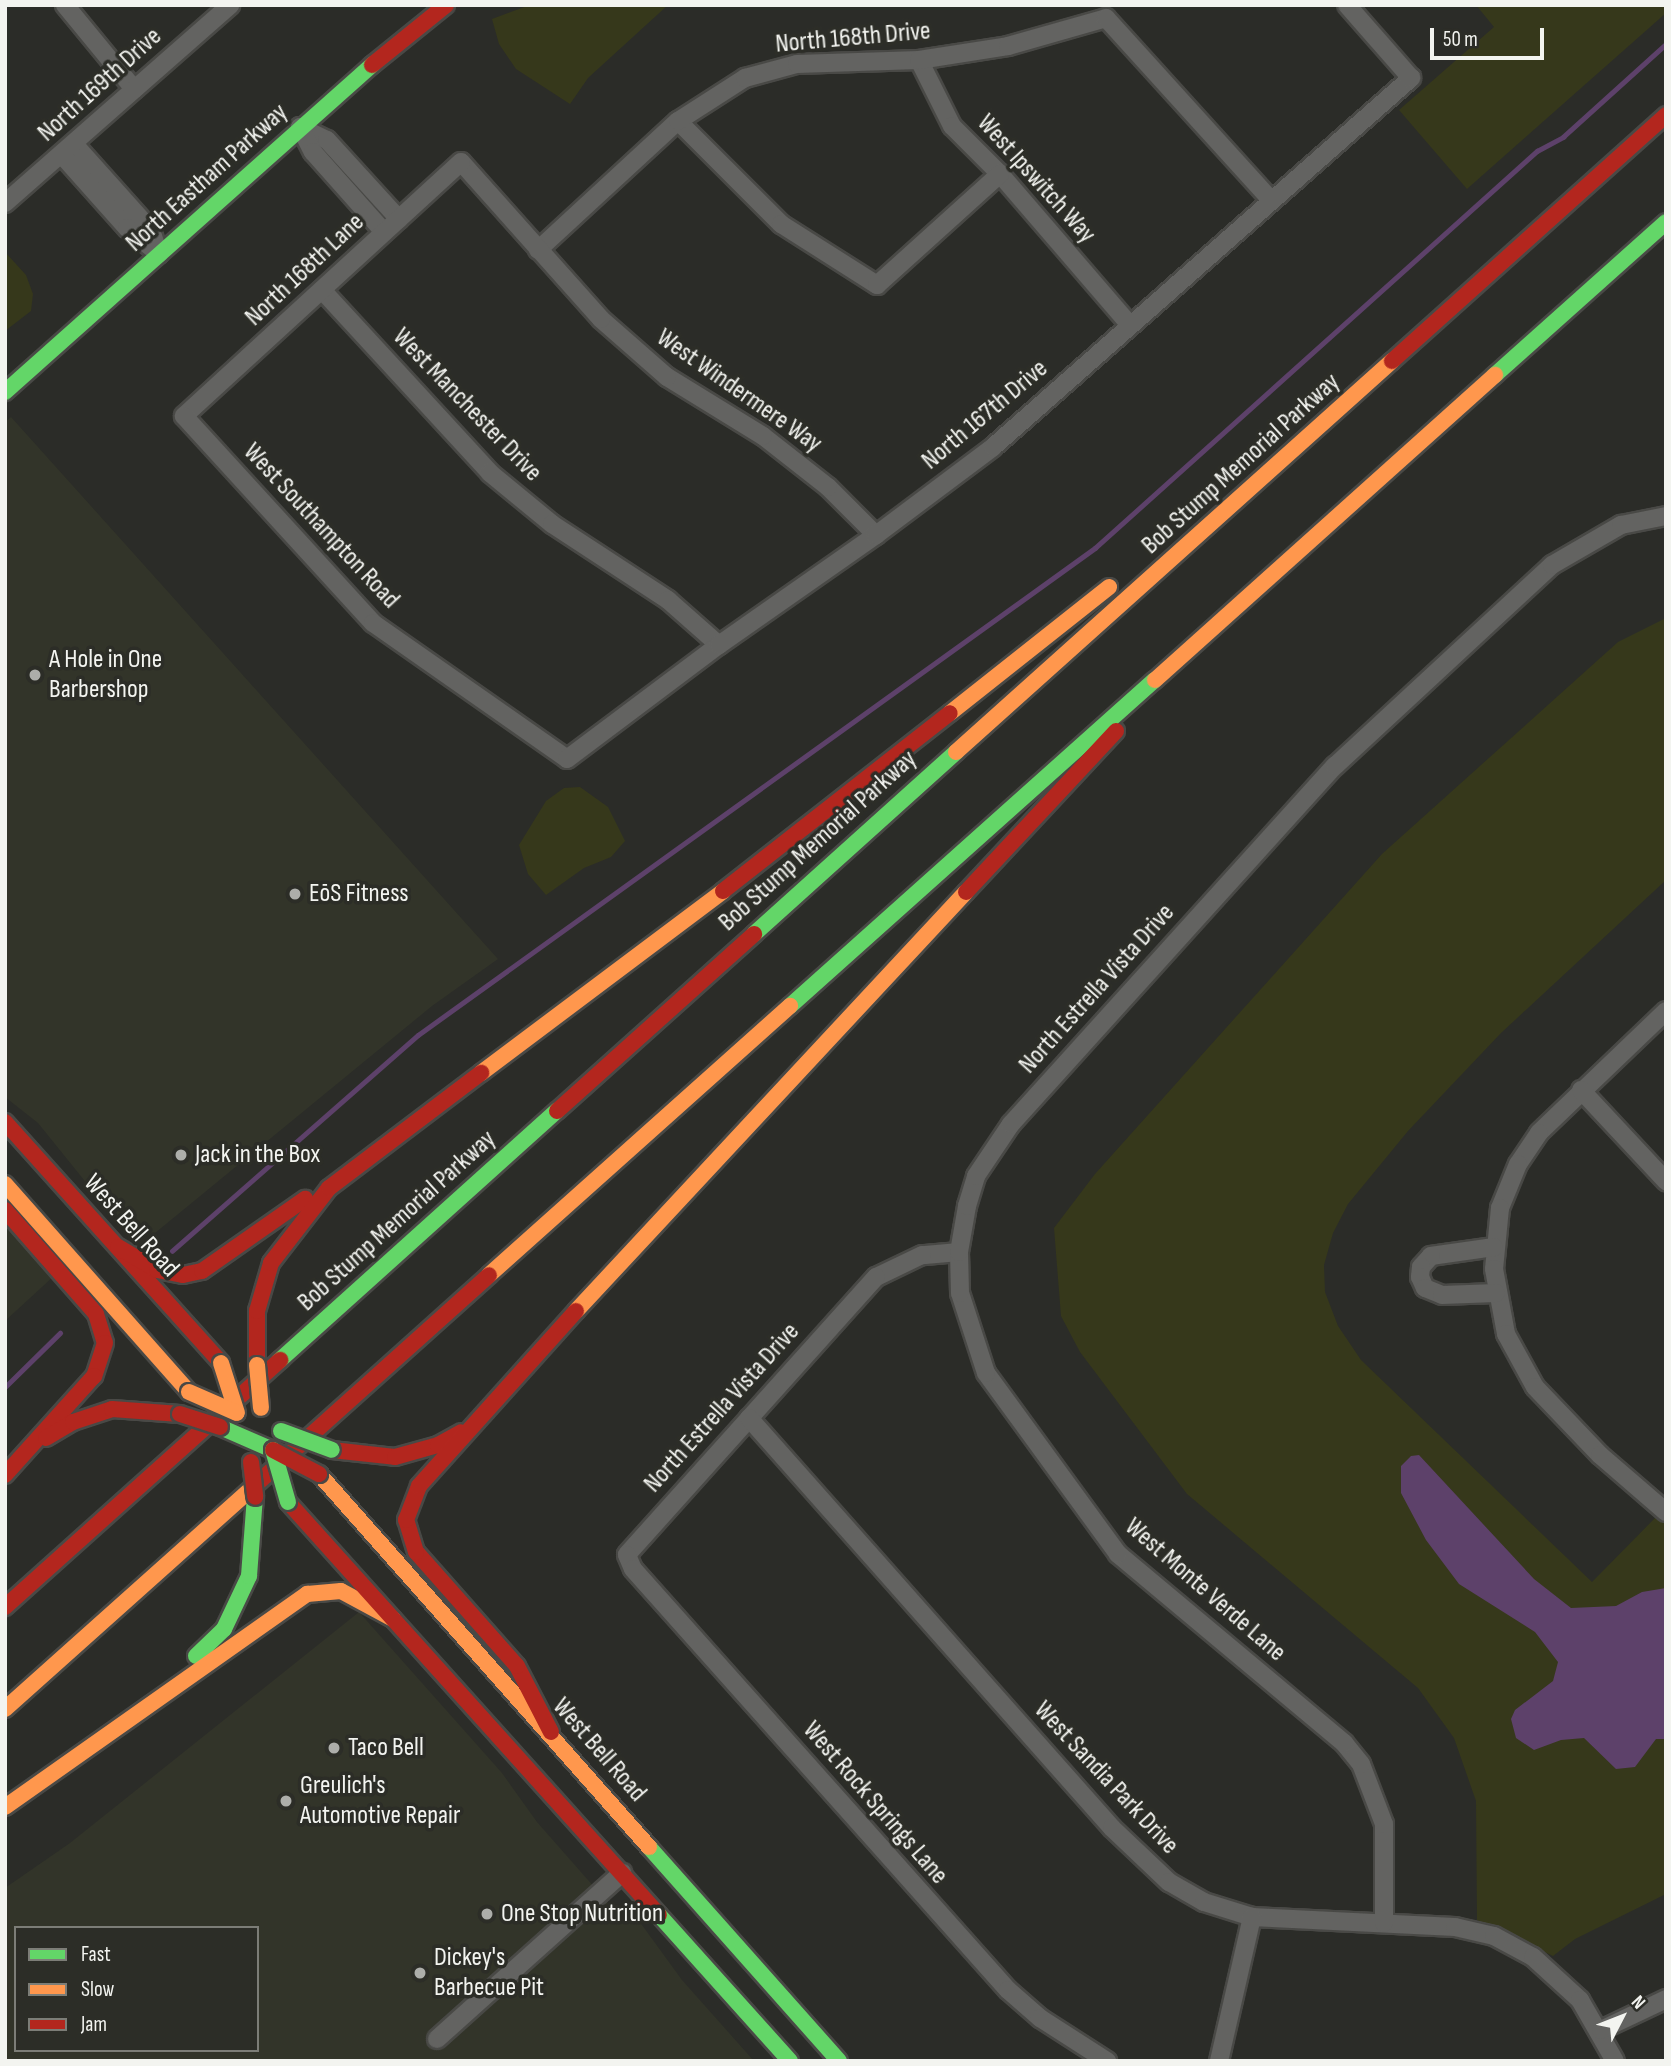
<!DOCTYPE html>
<html>
<head>
<meta charset="utf-8">
<style>
	body { margin:0 }
	#map { position:relative; width:1671px; height:2066px; overflow:hidden; background:#2b2c28; font-family:"Sofia Sans Condensed",sans-serif }
	div>[style] { position:absolute }
	[style*='--x'] { left:calc(var(--x)*1px); top:calc(var(--y)*1px); width:calc(var(--w)*1px); rotate:calc(var(--a)*1deg) }
	.built>* { inset:0; background:#323429 }
	.green>* { inset:0; background:#36381b }
	.water>* { inset:0; background:#5d416a }
	.stream>* { height:4.5px; margin:-2.25px; padding:0 2.25px; transform-origin:2.25px; border-radius:2.25px; background:#5d416a }
	.roads { filter:drop-shadow(2px 0 #494946) drop-shadow(-2px 0 #494946) drop-shadow(0 2px #494946) drop-shadow(0 -2px #494946) }
	.street>* { height:18px; margin:-9px; padding:0 9px; transform-origin:9px; border-radius:9px; background:#636361 }
	.fast>* { height:16px; margin:-8px; padding:0 8px; transform-origin:8px; border-radius:8px; background:#63d668 }
	.slow>* { height:16px; margin:-8px; padding:0 8px; transform-origin:8px; border-radius:8px; background:#ff974d }
	.jam>* { height:16px; margin:-8px; padding:0 8px; transform-origin:8px; border-radius:8px; background:#b3261e }
	.bridges { filter:drop-shadow(2px 0 #494946) drop-shadow(-2px 0 #494946) drop-shadow(0 2px #494946) drop-shadow(0 -2px #494946) }
	.fast-bridge>* { height:16px; margin:-8px; padding:0 8px; transform-origin:8px; border-radius:8px; background:#63d668 }
	.slow-bridge>* { height:16px; margin:-8px; padding:0 8px; transform-origin:8px; border-radius:8px; background:#ff974d }
	.jam-bridge>* { height:16px; margin:-8px; padding:0 8px; transform-origin:8px; border-radius:8px; background:#b3261e }
	.dots>* { width:19px; height:19px; translate:-50% -50%; box-sizing:border-box; border:4px solid #2c2d27; border-radius:50% }
	span { translate:-50% -50%; white-space:nowrap; text-align:center; line-height:1.15; -webkit-text-stroke:7px #2c2d27; paint-order:stroke }
	.street-label { font-size:26px; color:#f3f4f0 }
	.poi-label { font-size:26px; color:#f3f4f0 }
	.left { translate:0 -50%; text-align:left }
	.frame { position:absolute; inset:0; border:7px solid #f3f4f0; pointer-events:none }
	.legend { position:absolute; left:14px; top:1926px; width:245px; height:126px; box-sizing:border-box; background:#2c2d27; border:2px solid #7c7d77; margin:0; padding:9px 12px; list-style:none; font-size:21px; color:#f3f4f0 }
	.legend li { display:flex; align-items:center; gap:14px; height:35px }
	.legend b { width:35px; border:2px solid #7c7d77 }
	.north { position:absolute; left:1587px; top:1982px; width:70px; height:70px; -webkit-text-stroke:5px #2c2d27; paint-order:stroke; rotate:48deg; font-size:19px; font-weight:700; line-height:28px; text-align:center; color:#f3f4f0 }
	.north::after { content:''; display:block; margin:auto; width:24px; height:32px; background:#f3f4f0; clip-path:polygon(50% 0,100% 100%,50% 72%,0 100%) }
	.scale { position:absolute; left:1430px; top:28px; width:114px; height:32px; box-sizing:border-box; border:4px solid #f3f4f0; border-top:0; padding-left:9px; font-size:21px; line-height:24px; white-space:nowrap; color:#f3f4f0; -webkit-text-stroke:5px #2c2d27; paint-order:stroke }
</style>
</head>
<body>
<div id="map">
	<div class="built">
		<div style="clip-path:polygon(11px 417px,498px 959px,432px 1006px,138px 1247px,38px 1123px,5px 1097px,5px 422px)"></div>
		<div style="clip-path:polygon(5px 1221px,54px 1276px,5px 1321px)"></div>
		<div style="clip-path:polygon(evenodd,359px 1612px,502px 1773px,537px 1822px,610px 1905px,634px 1914px,682px 1980px,754px 2061px,5px 2061px,5px 1888px,70px 1843px,359px 1612px,16px 1928px,257px 1928px,257px 2050px,16px 2050px,16px 1928px)"></div>
	</div>
	<div class="green">
		<div style="clip-path:polygon(530px 5px,668px 5px,588px 78px,570px 104px,516px 69px,499px 44px,492px 19px)"></div>
		<div style="clip-path:polygon(1476px 5px,1666px 5px,1666px 13px,1467px 189px,1399px 110px,1494px 27px)"></div>
		<div style="clip-path:polygon(5px 252px,26px 275px,33px 294px,31px 311px,5px 331px)"></div>
		<div style="clip-path:polygon(1666px 618px,1666px 880px,1501px 1033px,1408px 1131px,1348px 1204px,1333px 1233px,1324px 1265px,1325px 1292px,1338px 1326px,1361px 1360px,1592px 1582px,1656px 1517px,1666px 1523px,1666px 1894px,1575px 1939px,1553px 1956px,1477px 1920px,1476px 1801px,1454px 1738px,1418px 1688px,1187px 1494px,1080px 1352px,1061px 1316px,1054px 1228px,1095px 1174px,1382px 854px,1618px 642px)"></div>
		<div style="clip-path:polygon(580px 787px,608px 807px,625px 841px,611px 857px,584px 868px,546px 895px,528px 874px,519px 845px,546px 801px,564px 788px)"></div>
	</div>
	<div class="water">
		<div style="clip-path:polygon(1419px 1455px,1534px 1579px,1571px 1608px,1616px 1606px,1642px 1592px,1666px 1588px,1666px 1739px,1656px 1739px,1635px 1767px,1616px 1769px,1584px 1738px,1561px 1740px,1534px 1750px,1516px 1738px,1511px 1719px,1515px 1710px,1553px 1681px,1558px 1662px,1535px 1632px,1459px 1584px,1426px 1540px,1401px 1493px,1401px 1466px,1411px 1456px)"></div>
	</div>
	<div class="stream">
		<div style="--x:172;--y:1251;--w:327;--a:-41.3"></div>
		<div style="--x:418;--y:1035;--w:834;--a:-35.73"></div>
		<div style="--x:1095;--y:548;--w:594;--a:-41.93"></div>
		<div style="--x:1537;--y:151;--w:30;--a:-28"></div>
		<div style="--x:1563;--y:137;--w:139;--a:-42.1"></div>
		<div style="--x:5;--y:1387;--w:77;--a:-44.5"></div>
	</div>
	<div class="roads">
		<div class="street">
			<div style="--x:65;--y:5;--w:109;--a:50.6"></div>
			<div style="--x:919;--y:60;--w:74;--a:63.4"></div>
			<div style="--x:952;--y:126;--w:68;--a:45"></div>
			<div style="--x:1000;--y:174;--w:198;--a:49.3"></div>
			<div style="--x:678;--y:121;--w:146;--a:45"></div>
			<div style="--x:781;--y:224;--w:114;--a:32.4"></div>
			<div style="--x:877;--y:285;--w:166;--a:-42.1"></div>
			<div style="--x:300;--y:127;--w:30;--a:26"></div>
			<div style="--x:327;--y:140;--w:107;--a:47.7"></div>
			<div style="--x:300;--y:127;--w:28;--a:63"></div>
			<div style="--x:313;--y:152;--w:107;--a:48.4"></div>
			<div style="--x:74;--y:144;--w:115;--a:48.2"></div>
			<div style="--x:151;--y:230;--w:25;--a:72"></div>
			<div style="--x:62;--y:155;--w:98;--a:48.3"></div>
			<div style="--x:127;--y:228;--w:41;--a:39.1"></div>
			<div style="--x:5;--y:203;--w:300;--a:-41.3"></div>
			<div style="--x:538;--y:250;--w:190;--a:-42.7"></div>
			<div style="--x:678;--y:121;--w:80;--a:-32.7"></div>
			<div style="--x:745;--y:78;--w:54;--a:-15.1"></div>
			<div style="--x:797;--y:64;--w:122;--a:-1.9"></div>
			<div style="--x:919;--y:60;--w:90;--a:-8.9"></div>
			<div style="--x:1008;--y:46;--w:102;--a:-15.9"></div>
			<div style="--x:1106;--y:18;--w:244;--a:47.8"></div>
			<div style="--x:322;--y:290;--w:248;--a:47.4"></div>
			<div style="--x:490;--y:473;--w:80;--a:39.4"></div>
			<div style="--x:552;--y:524;--w:139;--a:33.2"></div>
			<div style="--x:668;--y:600;--w:68;--a:41.4"></div>
			<div style="--x:876;--y:535;--w:68;--a:-135"></div>
			<div style="--x:828;--y:487;--w:83;--a:-141.9"></div>
			<div style="--x:763;--y:436;--w:113;--a:-148.4"></div>
			<div style="--x:667;--y:377;--w:88;--a:-138.7"></div>
			<div style="--x:601;--y:319;--w:210;--a:-131.7"></div>
			<div style="--x:461;--y:162;--w:376;--a:137.5"></div>
			<div style="--x:184;--y:416;--w:280;--a:47.6"></div>
			<div style="--x:373;--y:623;--w:237;--a:35"></div>
			<div style="--x:567;--y:759;--w:190;--a:-36.9"></div>
			<div style="--x:719;--y:645;--w:192;--a:-35"></div>
			<div style="--x:876;--y:535;--w:146;--a:-36.9"></div>
			<div style="--x:993;--y:447;--w:558;--a:-41.44"></div>
			<div style="--x:1411;--y:78;--w:97;--a:-131.2"></div>
			<div style="--x:1666;--y:1011;--w:176;--a:136.2"></div>
			<div style="--x:1539;--y:1133;--w:37;--a:124"></div>
			<div style="--x:1518;--y:1164;--w:48;--a:112.2"></div>
			<div style="--x:1500;--y:1208;--w:61;--a:95.6"></div>
			<div style="--x:1494;--y:1269;--w:66;--a:79.5"></div>
			<div style="--x:1506;--y:1334;--w:60;--a:61.3"></div>
			<div style="--x:1535;--y:1387;--w:94;--a:46.3"></div>
			<div style="--x:1600;--y:1455;--w:87;--a:40.8"></div>
			<div style="--x:1581;--y:1090;--w:125;--a:47"></div>
			<div style="--x:1494;--y:1247;--w:64;--a:171.9"></div>
			<div style="--x:1431;--y:1256;--w:15;--a:132"></div>
			<div style="--x:1421;--y:1267;--w:10;--a:96"></div>
			<div style="--x:1420;--y:1277;--w:12;--a:66"></div>
			<div style="--x:1425;--y:1288;--w:18;--a:22"></div>
			<div style="--x:1442;--y:1295;--w:54;--a:-2.1"></div>
			<div style="--x:959;--y:1252;--w:37;--a:175"></div>
			<div style="--x:922;--y:1255;--w:51;--a:154.4"></div>
			<div style="--x:876;--y:1277;--w:373;--a:131.9"></div>
			<div style="--x:627;--y:1555;--w:15;--a:67"></div>
			<div style="--x:633;--y:1569;--w:564;--a:48.31"></div>
			<div style="--x:1008;--y:1990;--w:43;--a:41.2"></div>
			<div style="--x:1040;--y:2018;--w:80;--a:32.7"></div>
			<div style="--x:749;--y:1418;--w:548;--a:48.48"></div>
			<div style="--x:1112;--y:1828;--w:79;--a:43.5"></div>
			<div style="--x:1169;--y:1882;--w:40;--a:29.7"></div>
			<div style="--x:1204;--y:1902;--w:50;--a:17.4"></div>
			<div style="--x:1252;--y:1917;--w:203;--a:2.8"></div>
			<div style="--x:1455;--y:1927;--w:40;--a:13"></div>
			<div style="--x:1494;--y:1936;--w:44;--a:28.3"></div>
			<div style="--x:1533;--y:1957;--w:64;--a:42.5"></div>
			<div style="--x:1580;--y:2000;--w:70;--a:60.2"></div>
			<div style="--x:1384;--y:1923;--w:99;--a:-90"></div>
			<div style="--x:1384;--y:1824;--w:64;--a:-111"></div>
			<div style="--x:1361;--y:1764;--w:27;--a:-129"></div>
			<div style="--x:1344;--y:1743;--w:295;--a:-140.1"></div>
			<div style="--x:1118;--y:1554;--w:224;--a:-126.1"></div>
			<div style="--x:986;--y:1373;--w:84;--a:-108"></div>
			<div style="--x:960;--y:1293;--w:41;--a:-91.4"></div>
			<div style="--x:959;--y:1252;--w:47;--a:-80.1"></div>
			<div style="--x:967;--y:1206;--w:31;--a:-73"></div>
			<div style="--x:976;--y:1176;--w:63;--a:-56.1"></div>
			<div style="--x:1011;--y:1124;--w:483;--a:-47.9"></div>
			<div style="--x:1335;--y:766;--w:296;--a:-42.8"></div>
			<div style="--x:1552;--y:565;--w:80;--a:-30.1"></div>
			<div style="--x:1621;--y:525;--w:46;--a:-11.3"></div>
			<div style="--x:1601;--y:2030;--w:72;--a:-25.5"></div>
			<div style="--x:437;--y:2039;--w:249;--a:-41.9"></div>
			<div style="--x:1219;--y:2061;--w:148;--a:-77.1"></div>
		</div>
		<div class="fast">
			<div style="--x:1495;--y:375;--w:229;--a:-41.8"></div>
			<div style="--x:5;--y:392;--w:492;--a:-41.7"></div>
			<div style="--x:754;--y:934;--w:272;--a:-42"></div>
			<div style="--x:790;--y:1006;--w:489;--a:-41.8"></div>
			<div style="--x:280;--y:1360;--w:372;--a:-42"></div>
			<div style="--x:220;--y:1427;--w:58;--a:23.5"></div>
			<div style="--x:196;--y:1656;--w:39;--a:-44"></div>
			<div style="--x:224;--y:1629;--w:59;--a:-64.7"></div>
			<div style="--x:249;--y:1576;--w:79;--a:-85.7"></div>
			<div style="--x:649;--y:1847;--w:286;--a:48.4"></div>
			<div style="--x:659;--y:1915;--w:196;--a:48.1"></div>
		</div>
		<div class="slow">
			<div style="--x:1155;--y:680;--w:457;--a:-41.9"></div>
			<div style="--x:950;--y:713;--w:203;--a:-38.4"></div>
			<div style="--x:956;--y:752;--w:586;--a:-41.89"></div>
			<div style="--x:481;--y:1073;--w:303;--a:-36.9"></div>
			<div style="--x:5;--y:1184;--w:278;--a:48.5"></div>
			<div style="--x:489;--y:1275;--w:404;--a:-41.8"></div>
			<div style="--x:576;--y:1311;--w:572;--a:-47.05"></div>
			<div style="--x:319;--y:1474;--w:498;--a:48.5"></div>
			<div style="--x:5;--y:1709;--w:333;--a:-41.8"></div>
			<div style="--x:5;--y:1807;--w:370;--a:-35.2"></div>
			<div style="--x:307;--y:1594;--w:34;--a:-5"></div>
			<div style="--x:341;--y:1591;--w:59;--a:28.3"></div>
		</div>
		<div class="jam">
			<div style="--x:372;--y:65;--w:95;--a:-39"></div>
			<div style="--x:1392;--y:361;--w:368;--a:-41.9"></div>
			<div style="--x:723;--y:891;--w:288;--a:-38.1"></div>
			<div style="--x:966;--y:892;--w:220;--a:-47"></div>
			<div style="--x:557;--y:1111;--w:265;--a:-41.9"></div>
			<div style="--x:5;--y:1122;--w:324;--a:48.1"></div>
			<div style="--x:5;--y:1210;--w:138;--a:48.8"></div>
			<div style="--x:96;--y:1314;--w:30;--a:73"></div>
			<div style="--x:105;--y:1343;--w:35;--a:108"></div>
			<div style="--x:94;--y:1376;--w:133;--a:132"></div>
			<div style="--x:118;--y:1247;--w:45;--a:30.5"></div>
			<div style="--x:157;--y:1270;--w:26;--a:11"></div>
			<div style="--x:183;--y:1275;--w:19;--a:-12"></div>
			<div style="--x:202;--y:1271;--w:126;--a:-35"></div>
			<div style="--x:257;--y:1365;--w:54;--a:-90"></div>
			<div style="--x:257;--y:1311;--w:50;--a:-73.7"></div>
			<div style="--x:271;--y:1263;--w:95;--a:-52.3"></div>
			<div style="--x:329;--y:1188;--w:191;--a:-37.1"></div>
			<div style="--x:46;--y:1438;--w:31;--a:-31"></div>
			<div style="--x:73;--y:1422;--w:41;--a:-18.4"></div>
			<div style="--x:112;--y:1409;--w:68;--a:4.2"></div>
			<div style="--x:332;--y:1450;--w:63;--a:6.3"></div>
			<div style="--x:395;--y:1457;--w:45;--a:-15.6"></div>
			<div style="--x:438;--y:1445;--w:26;--a:-29"></div>
			<div style="--x:253;--y:1487;--w:317;--a:-41.9"></div>
			<div style="--x:288;--y:1502;--w:555;--a:48.07"></div>
			<div style="--x:5;--y:1607;--w:370;--a:-41.9"></div>
			<div style="--x:551;--y:1732;--w:74;--a:-117.3"></div>
			<div style="--x:517;--y:1666;--w:152;--a:-131.5"></div>
			<div style="--x:416;--y:1552;--w:34;--a:-107"></div>
			<div style="--x:406;--y:1520;--w:36;--a:-69"></div>
			<div style="--x:419;--y:1486;--w:235;--a:-48.1"></div>
		</div>
	</div>
	<div class="bridges">
		<div class="fast-bridge">
			<div style="--x:281;--y:1431;--w:54;--a:20.4"></div>
			<div style="--x:273;--y:1450;--w:54;--a:73.9"></div>
		</div>
		<div class="slow-bridge">
			<div style="--x:221;--y:1363;--w:52;--a:72.3"></div>
			<div style="--x:257;--y:1365;--w:43;--a:84.7"></div>
			<div style="--x:189;--y:1392;--w:52;--a:23.6"></div>
		</div>
		<div class="jam-bridge">
			<div style="--x:180;--y:1414;--w:42;--a:18"></div>
			<div style="--x:273;--y:1450;--w:52;--a:27.6"></div>
			<div style="--x:251;--y:1462;--w:35;--a:83"></div>
		</div>
	</div>
	<div class="dots">
		<div style="left:35px;top:675px;background:#adaeaa"></div>
		<div style="left:295px;top:894px;background:#adaeaa"></div>
		<div style="left:181px;top:1155px;background:#adaeaa"></div>
		<div style="left:334px;top:1748px;background:#adaeaa"></div>
		<div style="left:286px;top:1801px;background:#adaeaa"></div>
		<div style="left:487px;top:1914px;background:#adaeaa"></div>
		<div style="left:420px;top:1973px;background:#adaeaa"></div>
	</div>
	<div class="street-label">
		<span style="left:853px;top:38px;rotate:-5deg">North 168th Drive</span>
		<span style="left:100px;top:85px;rotate:-42deg">North 169th Drive</span>
		<span style="left:207px;top:178px;rotate:-42deg">North Eastham Parkway</span>
		<span style="left:1036px;top:179px;rotate:48deg">West Ipswitch Way</span>
		<span style="left:305px;top:270px;rotate:-43deg">North 168th Lane</span>
		<span style="left:739px;top:391px;rotate:35deg">West Windermere Way</span>
		<span style="left:467px;top:405px;rotate:46deg">West Manchester Drive</span>
		<span style="left:985px;top:415px;rotate:-40deg">North 167th Drive</span>
		<span style="left:1241px;top:464px;rotate:-42deg">Bob Stump Memorial Parkway</span>
		<span style="left:321px;top:526px;rotate:47deg">West Southampton Road</span>
		<span style="left:818px;top:841px;rotate:-42deg">Bob Stump Memorial Parkway</span>
		<span style="left:1097px;top:989px;rotate:-48deg">North Estrella Vista Drive</span>
		<span style="left:397px;top:1221px;rotate:-42deg">Bob Stump Memorial Parkway</span>
		<span style="left:131px;top:1226px;rotate:48deg">West Bell Road</span>
		<span style="left:722px;top:1408px;rotate:-48deg">North Estrella Vista Drive</span>
		<span style="left:1205px;top:1590px;rotate:41deg">West Monte Verde Lane</span>
		<span style="left:599px;top:1750px;rotate:49deg">West Bell Road</span>
		<span style="left:1106px;top:1778px;rotate:47deg">West Sandia Park Drive</span>
		<span style="left:875px;top:1803px;rotate:49deg">West Rock Springs Lane</span>
	</div>
	<div class="poi-label">
		<span class="left" style="left:49px;top:675px">A Hole in One<br>Barbershop</span>
		<span class="left" style="left:309px;top:894px">EōS Fitness</span>
		<span class="left" style="left:195px;top:1155px">Jack in the Box</span>
		<span class="left" style="left:348px;top:1748px">Taco Bell</span>
		<span class="left" style="left:300px;top:1801px">Greulich's<br>Automotive Repair</span>
		<span class="left" style="left:501px;top:1914px">One Stop Nutrition</span>
		<span class="left" style="left:434px;top:1973px">Dickey's<br>Barbecue Pit</span>
	</div>
	<div class="frame"></div>
	<ul class="legend">
	<li><b style="height:9px;background:#63d668"></b>Fast</li>
	<li><b style="height:9px;background:#ff974d"></b>Slow</li>
	<li><b style="height:9px;background:#b3261e"></b>Jam</li>
	</ul>
	<div class="north">N</div>
	<div class="scale">50 m</div>
</div>
</body>
</html>
